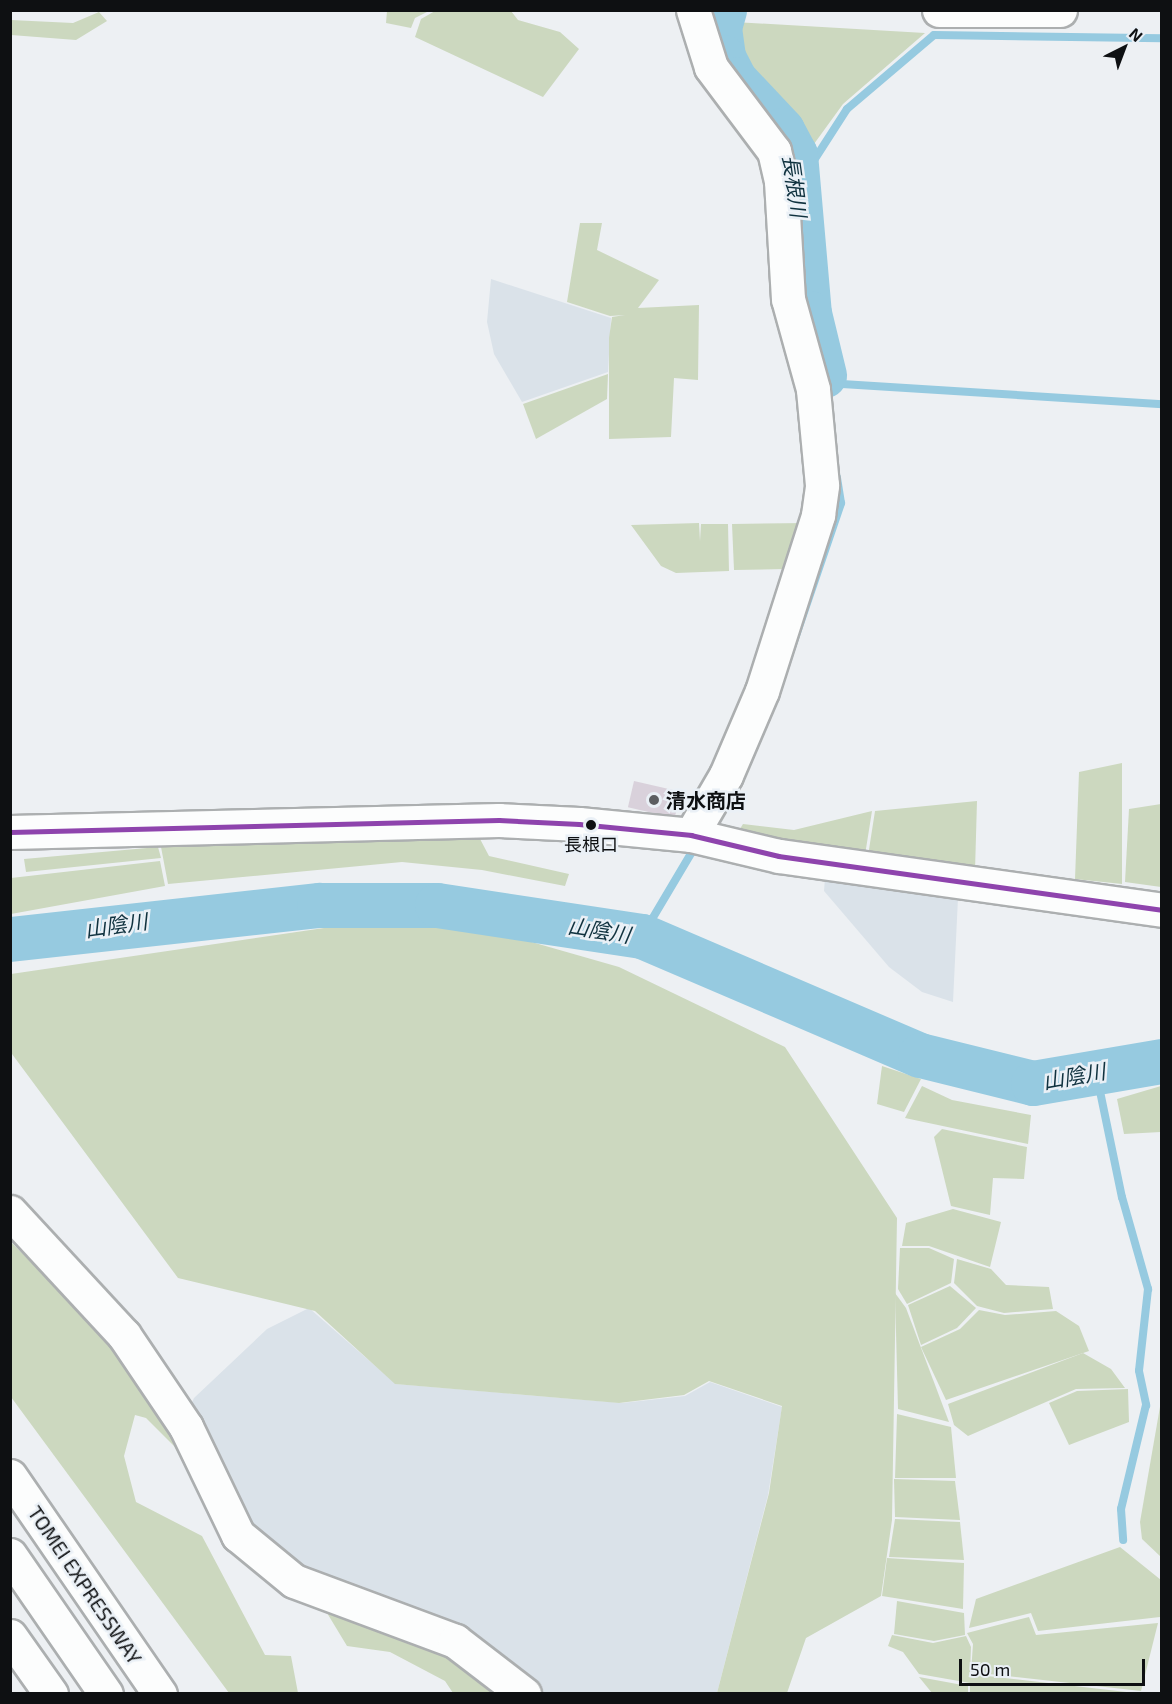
<!DOCTYPE html>
<html>
<head>
<meta charset="utf-8">
<style>
	body { margin:0 }
	#map { position:relative; width:1172px; height:1704px; overflow:hidden; background:#edf0f3; font-family:"Exo 2","Noto Sans JP",sans-serif }
	div>[style] { position:absolute }
	[style*='--x'] { left:calc(var(--x)*1px); top:calc(var(--y)*1px); width:calc(var(--w)*1px); rotate:calc(var(--a)*1deg) }
	.built>* { inset:0; background:#dae2e9 }
	.green>* { inset:0; background:#ccd8bf }
	.stream>* { height:8px; margin:-4px; padding:0 4px; transform-origin:4px; border-radius:4px; background:#96cae0 }
	.river>* { height:45px; margin:-22.5px; padding:0 22.5px; transform-origin:22.5px; border-radius:22.5px; background:#96cae0 }
	.building>* { inset:0; background:#d9d1db; transform-origin:0 0 }
	.roads { filter:drop-shadow(2px 0 #acafb0) drop-shadow(-2px 0 #acafb0) drop-shadow(0 2px #acafb0) drop-shadow(0 -2px #acafb0) }
	.minor>* { height:33px; margin:-16.5px; padding:0 16.5px; transform-origin:16.5px; border-radius:16.5px; background:#fcfdfd }
	.major>* { height:33px; margin:-16.5px; padding:0 16.5px; transform-origin:16.5px; border-radius:16.5px; background:#fcfdfd }
	.highway>* { height:33px; margin:-16.5px; padding:0 16.5px; transform-origin:16.5px; border-radius:16.5px; background:#fcfdfd }
	.bus-1>* { height:4.5px; margin:-2.25px; padding:0 2.25px; transform-origin:2.25px; border-radius:2.25px; background:#8e44ad }
	.dots>* { width:16px; height:16px; translate:-50% -50%; box-sizing:border-box; border:3px solid #eaf0f6; border-radius:50% }
	span { translate:-50% -50%; white-space:nowrap; text-align:center; line-height:1.15; -webkit-text-stroke:5px #eaf0f6; paint-order:stroke }
	.bus-label { font-size:18px; color:#0e1012 }
	.poi-label { font-size:20px; color:#0e1012; font-weight:700 }
	.left { translate:0 -50%; text-align:left }
	.street-label { font-size:20px; color:#0e1012 }
	.water-label { font-size:21px; color:#10323f; font-style:italic }
	.frame { position:absolute; inset:0; border:12px solid #0e1012; pointer-events:none }
	.north { position:absolute; left:1094px; top:18px; width:60px; height:60px; -webkit-text-stroke:4px #eaf0f6; paint-order:stroke; rotate:42deg; font-size:16px; font-weight:700; line-height:24px; text-align:center; color:#0e1012 }
	.north::after { content:''; display:block; margin:auto; width:21px; height:27px; background:#0e1012; clip-path:polygon(50% 0,100% 100%,50% 72%,0 100%) }
	.scale { position:absolute; left:959px; top:1659px; width:186px; height:27px; box-sizing:border-box; border:3px solid #0e1012; border-top:0; padding-left:8px; font-size:18px; line-height:21px; white-space:nowrap; color:#0e1012; -webkit-text-stroke:4px #eaf0f6; paint-order:stroke }
</style>
</head>
<body>
<div id="map">
	<div class="built">
		<div style="clip-path:polygon(491px 279px,611px 318px,608px 372px,522px 402px,494px 354px,487px 322px)"></div>
		<div style="clip-path:polygon(825px 878px,958px 898px,953px 1002px,922px 992px,889px 967px,824px 891px)"></div>
		<div style="clip-path:polygon(309px 1308px,396px 1384px,622px 1403px,685px 1396px,710px 1382px,782px 1407px,768px 1495px,717px 1693px,541px 1693px,507px 1665px,323px 1586px,259px 1541px,185px 1417px,194px 1398px,267px 1329px)"></div>
	</div>
	<div class="green">
		<div style="clip-path:polygon(387px 11px,387px 10px,429px 11px,415px 18px,411px 28px,386px 23px)"></div>
		<div style="clip-path:polygon(435px 11px,511px 11px,518px 20px,560px 32px,579px 49px,543px 97px,415px 37px,421px 19px)"></div>
		<div style="clip-path:polygon(99px 12px,107px 21px,76px 40px,11px 35px,11px 20px,73px 23px)"></div>
		<div style="clip-path:polygon(734px 22px,925px 33px,843px 104px,806px 155px,784px 110px,743px 68px)"></div>
		<div style="clip-path:polygon(580px 223px,602px 223px,597px 250px,659px 280px,638px 308px,699px 305px,698px 380px,674px 378px,671px 437px,609px 439px,609px 338px,612px 317px,625px 315px,610px 316px,567px 302px)"></div>
		<div style="clip-path:polygon(608px 374px,607px 399px,536px 439px,523px 404px)"></div>
		<div style="clip-path:polygon(699px 523px,700px 541px,701px 524px,728px 524px,729px 571px,676px 573px,661px 566px,631px 525px)"></div>
		<div style="clip-path:polygon(807px 523px,786px 569px,734px 570px,732px 524px)"></div>
		<div style="clip-path:polygon(1122px 763px,1122px 884px,1075px 879px,1079px 772px)"></div>
		<div style="clip-path:polygon(977px 801px,975px 871px,868px 856px,875px 811px)"></div>
		<div style="clip-path:polygon(1161px 804px,1161px 887px,1125px 882px,1129px 809px)"></div>
		<div style="clip-path:polygon(872px 811px,865px 855px,738px 832px,743px 824px,794px 830px)"></div>
		<div style="clip-path:polygon(479px 837px,489px 856px,569px 874px,565px 886px,482px 870px,402px 862px,168px 884px,161px 847px)"></div>
		<div style="clip-path:polygon(158px 847px,161px 858px,26px 872px,24px 859px)"></div>
		<div style="clip-path:polygon(160px 861px,165px 886px,11px 914px,11px 878px)"></div>
		<div style="clip-path:polygon(399px 917px,507px 935px,619px 967px,785px 1047px,897px 1218px,892px 1520px,881px 1596px,806px 1638px,787px 1693px,717px 1693px,769px 1493px,782px 1406px,709px 1381px,684px 1395px,619px 1403px,395px 1384px,315px 1311px,178px 1278px,12px 1054px,11px 974px)"></div>
		<div style="clip-path:polygon(882px 1066px,921px 1079px,904px 1112px,877px 1104px)"></div>
		<div style="clip-path:polygon(922px 1086px,952px 1100px,1031px 1115px,1028px 1144px,905px 1118px)"></div>
		<div style="clip-path:polygon(1161px 1086px,1161px 1132px,1124px 1134px,1117px 1099px)"></div>
		<div style="clip-path:polygon(942px 1129px,1027px 1147px,1024px 1179px,993px 1178px,990px 1215px,951px 1206px,934px 1137px)"></div>
		<div style="clip-path:polygon(953px 1209px,1001px 1222px,990px 1267px,929px 1246px,902px 1246px,906px 1223px)"></div>
		<div style="clip-path:polygon(11px 1242px,126px 1358px,184px 1449px,209px 1508px,174px 1446px,146px 1418px,135px 1415px,124px 1456px,136px 1502px,202px 1536px,265px 1655px,291px 1656px,298px 1693px,229px 1693px,11px 1397px)"></div>
		<div style="clip-path:polygon(900px 1248px,929px 1248px,954px 1259px,951px 1283px,907px 1304px,898px 1289px)"></div>
		<div style="clip-path:polygon(957px 1259px,991px 1269px,1006px 1285px,1049px 1287px,1053px 1309px,1004px 1313px,977px 1306px,954px 1283px)"></div>
		<div style="clip-path:polygon(950px 1286px,976px 1308px,957px 1328px,921px 1345px,908px 1305px)"></div>
		<div style="clip-path:polygon(895px 1293px,906px 1308px,949px 1422px,898px 1409px)"></div>
		<div style="clip-path:polygon(979px 1310px,1005px 1315px,1056px 1311px,1079px 1326px,1089px 1351px,946px 1400px,921px 1347px,960px 1329px)"></div>
		<div style="clip-path:polygon(1083px 1353px,1111px 1369px,1125px 1388px,1076px 1389px,968px 1436px,954px 1425px,948px 1404px)"></div>
		<div style="clip-path:polygon(1128px 1389px,1129px 1422px,1069px 1445px,1049px 1403px,1077px 1391px)"></div>
		<div style="clip-path:polygon(1161px 1401px,1161px 1557px,1142px 1539px,1140px 1522px)"></div>
		<div style="clip-path:polygon(897px 1414px,951px 1427px,956px 1478px,895px 1478px)"></div>
		<div style="clip-path:polygon(894px 1479px,955px 1481px,960px 1520px,895px 1517px)"></div>
		<div style="clip-path:polygon(895px 1519px,960px 1522px,964px 1560px,889px 1557px)"></div>
		<div style="clip-path:polygon(1120px 1547px,1161px 1580px,1160px 1617px,1038px 1631px,1031px 1613px,969px 1628px,976px 1599px)"></div>
		<div style="clip-path:polygon(887px 1558px,964px 1563px,963px 1609px,882px 1596px)"></div>
		<div style="clip-path:polygon(897px 1601px,964px 1613px,965px 1635px,934px 1641px,894px 1634px)"></div>
		<div style="clip-path:polygon(324px 1608px,450px 1653px,506px 1693px,453px 1693px,445px 1681px,390px 1652px,347px 1646px)"></div>
		<div style="clip-path:polygon(1029px 1617px,1036px 1635px,1158px 1623px,1141px 1691px,971px 1672px,973px 1644px,967px 1633px)"></div>
		<div style="clip-path:polygon(892px 1635px,933px 1643px,966px 1636px,971px 1647px,970px 1674px,1135px 1693px,970px 1693px,970px 1683px,919px 1674px,903px 1652px,888px 1646px)"></div>
		<div style="clip-path:polygon(919px 1677px,968px 1686px,968px 1693px,932px 1693px)"></div>
	</div>
	<div class="stream">
		<div style="--x:797;--y:207;--w:41;--a:-72.9"></div>
		<div style="--x:809;--y:168;--w:70;--a:-57.2"></div>
		<div style="--x:847;--y:109;--w:114;--a:-40.4"></div>
		<div style="--x:934;--y:35;--w:228;--a:0.8"></div>
		<div style="--x:827;--y:390;--w:7;--a:-98"></div>
		<div style="--x:826;--y:383;--w:337;--a:3.6"></div>
		<div style="--x:786;--y:665;--w:171;--a:-71.2"></div>
		<div style="--x:841;--y:503;--w:26;--a:-99"></div>
		<div style="--x:642;--y:936;--w:106;--a:-59.3"></div>
		<div style="--x:1096;--y:1072;--w:128;--a:78.3"></div>
		<div style="--x:1122;--y:1197;--w:96;--a:74.2"></div>
		<div style="--x:1148;--y:1289;--w:82;--a:96.3"></div>
		<div style="--x:1139;--y:1371;--w:35;--a:78"></div>
		<div style="--x:1146;--y:1405;--w:107;--a:103.5"></div>
		<div style="--x:1121;--y:1509;--w:31;--a:86"></div>
	</div>
	<div class="river">
		<div style="--x:724;--y:10;--w:19;--a:106"></div>
		<div style="--x:719;--y:28;--w:29;--a:82"></div>
		<div style="--x:723;--y:57;--w:25;--a:63"></div>
		<div style="--x:734;--y:79;--w:70;--a:46.7"></div>
		<div style="--x:782;--y:130;--w:27;--a:62"></div>
		<div style="--x:795;--y:154;--w:160;--a:85"></div>
		<div style="--x:809;--y:313;--w:64;--a:76.4"></div>
		<div style="--x:10;--y:939;--w:311;--a:-6.3"></div>
		<div style="--x:319;--y:905;--w:118;--a:0"></div>
		<div style="--x:437;--y:905;--w:207;--a:8.6"></div>
		<div style="--x:642;--y:936;--w:302;--a:23.2"></div>
		<div style="--x:920;--y:1055;--w:116;--a:13.9"></div>
		<div style="--x:1033;--y:1083;--w:131;--a:-9.7"></div>
	</div>
	<div class="building">
		<div style="left:634px;top:781px;width:48px;height:27px;rotate:13deg"></div>
	</div>
	<div class="roads">
		<div class="minor">
			<div style="--x:939;--y:10;--w:121;--a:0"></div>
			<div style="--x:691;--y:835;--w:69;--a:-59.7"></div>
			<div style="--x:726;--y:775;--w:91;--a:-66.8"></div>
			<div style="--x:762;--y:691;--w:185;--a:-72.3"></div>
			<div style="--x:818;--y:515;--w:30;--a:-82"></div>
			<div style="--x:822;--y:485;--w:96;--a:-95.4"></div>
			<div style="--x:813;--y:389;--w:93;--a:-105.5"></div>
			<div style="--x:788;--y:299;--w:118;--a:-93.4"></div>
			<div style="--x:781;--y:181;--w:31;--a:-103"></div>
			<div style="--x:774;--y:151;--w:105;--a:-126.9"></div>
			<div style="--x:711;--y:67;--w:60;--a:-107.5"></div>
			<div style="--x:10;--y:1212;--w:168;--a:47.2"></div>
			<div style="--x:124;--y:1335;--w:111;--a:56"></div>
			<div style="--x:186;--y:1427;--w:120;--a:64.3"></div>
			<div style="--x:238;--y:1535;--w:72;--a:39.4"></div>
			<div style="--x:294;--y:1581;--w:172;--a:20.4"></div>
			<div style="--x:455;--y:1641;--w:87;--a:37.5"></div>
			<div style="--x:10;--y:1636;--w:71;--a:54.7"></div>
		</div>
		<div class="major">
			<div style="--x:10;--y:832;--w:489;--a:-1.4"></div>
			<div style="--x:499;--y:820;--w:80;--a:2.9"></div>
			<div style="--x:579;--y:824;--w:113;--a:5.6"></div>
			<div style="--x:691;--y:835;--w:90;--a:13.4"></div>
			<div style="--x:779;--y:856;--w:387;--a:8"></div>
		</div>
		<div class="highway">
			<div style="--x:10;--y:1476;--w:265;--a:55.5"></div>
			<div style="--x:10;--y:1555;--w:169;--a:55.4"></div>
		</div>
	</div>
	<div class="bus-1">
		<div style="--x:10;--y:832;--w:489;--a:-1.4"></div>
		<div style="--x:499;--y:820;--w:80;--a:2.9"></div>
		<div style="--x:579;--y:824;--w:113;--a:5.6"></div>
		<div style="--x:691;--y:835;--w:90;--a:13.4"></div>
		<div style="--x:779;--y:856;--w:387;--a:8"></div>
	</div>
	<div class="dots">
		<div style="left:654px;top:800px;background:#5c5e61"></div>
		<div style="left:591px;top:825px;background:#0e1012"></div>
	</div>
	<div class="bus-label">
		<span style="left:591px;top:844px">長根口</span>
	</div>
	<div class="poi-label">
		<span class="left" style="left:666px;top:800px">清水商店</span>
	</div>
	<div class="street-label">
		<span style="left:85px;top:1585px;rotate:56deg">TOMEI EXPRESSWAY</span>
	</div>
	<div class="water-label">
		<span style="left:795px;top:186px;rotate:82deg">長根川</span>
		<span style="left:116px;top:925px;rotate:-8deg">山陰川</span>
		<span style="left:599px;top:930px;rotate:9deg">山陰川</span>
		<span style="left:1074px;top:1076px;rotate:-10deg">山陰川</span>
	</div>
	<div class="frame"></div>
	<div class="north">N</div>
	<div class="scale">50 m</div>
</div>
</body>
</html>
